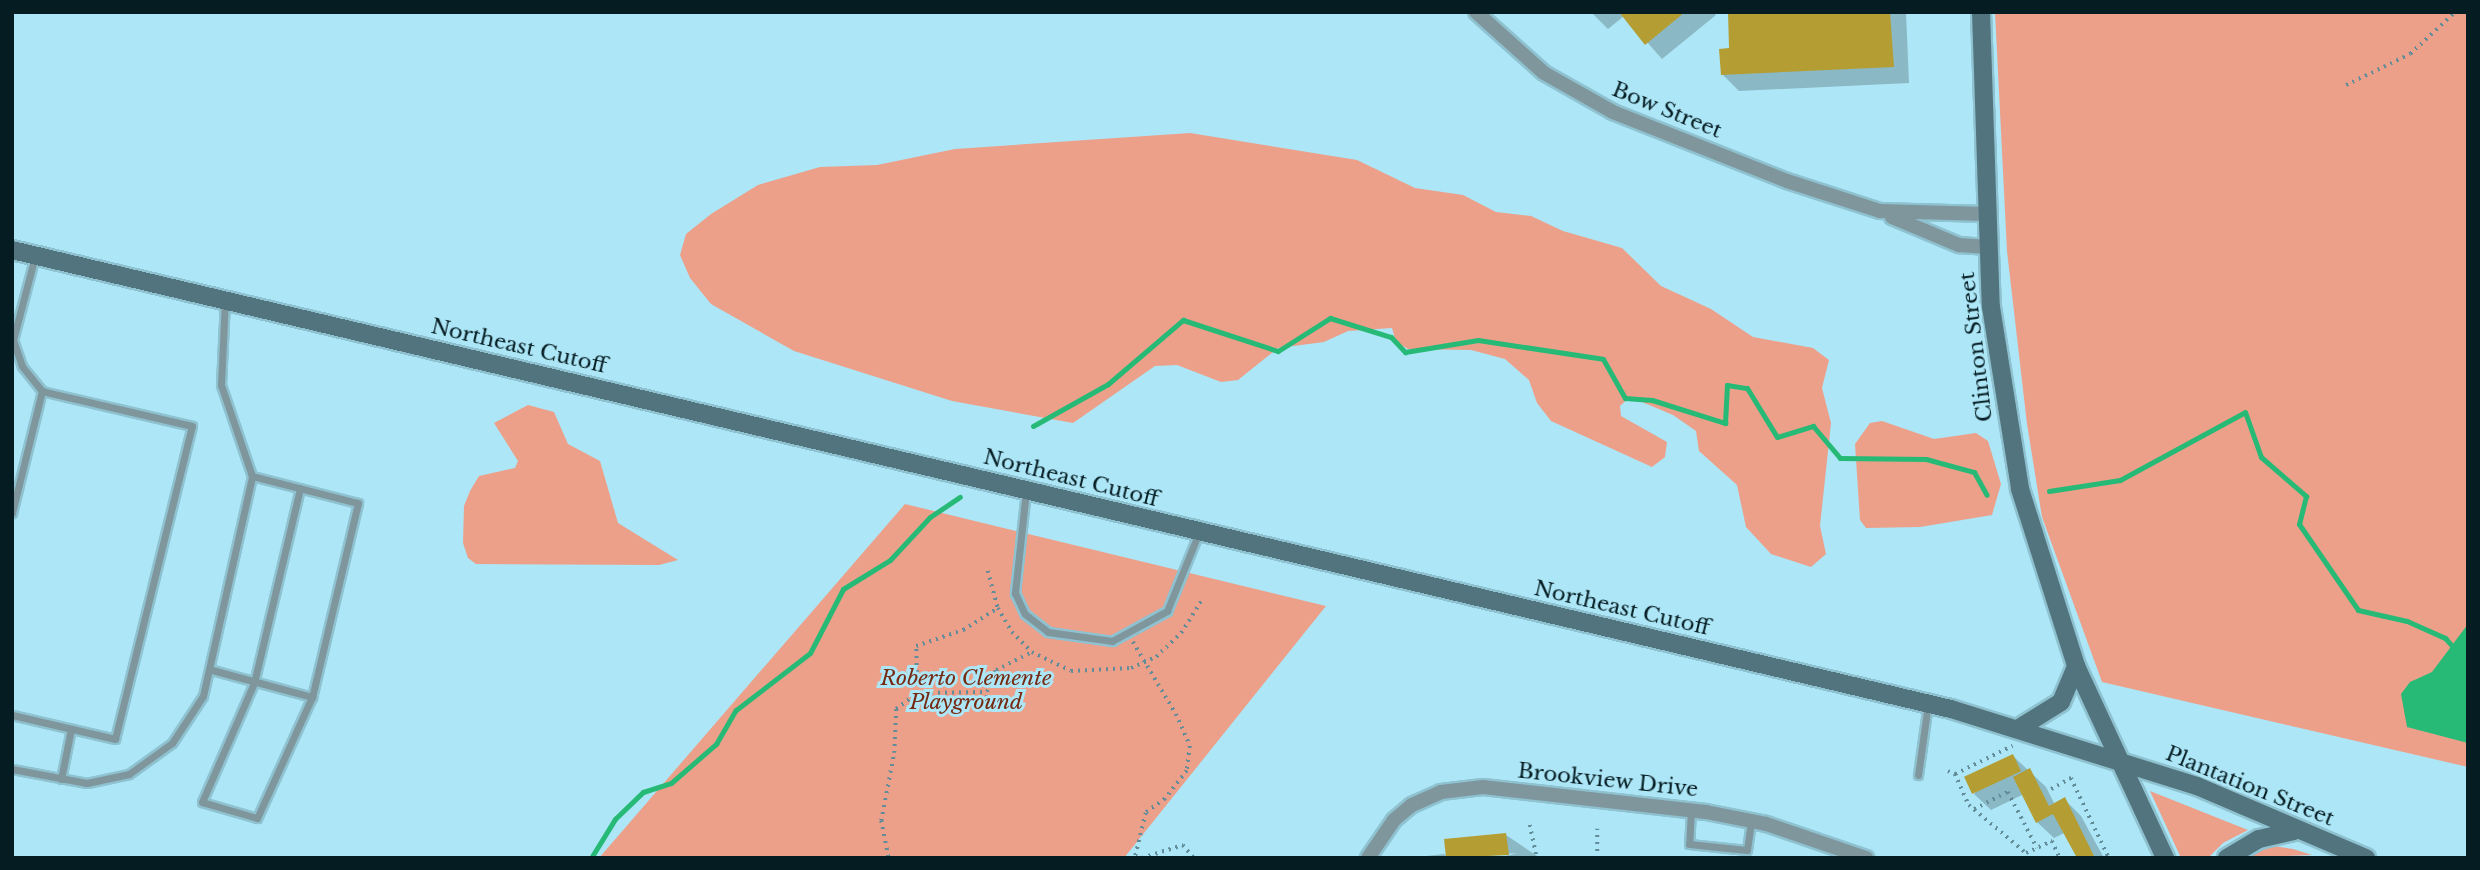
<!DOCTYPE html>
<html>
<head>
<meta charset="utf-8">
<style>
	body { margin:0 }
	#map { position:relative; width:2480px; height:870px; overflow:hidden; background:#ade6f6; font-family:"Libre Baskerville",serif }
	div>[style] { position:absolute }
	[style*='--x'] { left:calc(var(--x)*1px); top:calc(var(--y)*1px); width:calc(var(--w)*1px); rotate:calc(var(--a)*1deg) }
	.green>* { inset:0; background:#eca08a }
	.water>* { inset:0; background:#26ba76 }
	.shadow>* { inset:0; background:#0003 }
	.stream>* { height:5px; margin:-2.5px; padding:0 2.5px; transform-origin:2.5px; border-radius:2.5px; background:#26ba76 }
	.building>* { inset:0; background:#b49e34; transform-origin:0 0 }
	.path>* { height:3.5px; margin-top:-1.75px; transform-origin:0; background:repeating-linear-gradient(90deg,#628c98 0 2px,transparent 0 7px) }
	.roads { filter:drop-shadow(2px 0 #8fc2d0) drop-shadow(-2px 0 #8fc2d0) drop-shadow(0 2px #8fc2d0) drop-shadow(0 -2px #8fc2d0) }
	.service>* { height:7px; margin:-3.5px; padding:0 3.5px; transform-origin:3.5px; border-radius:3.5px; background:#7f969d }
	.minor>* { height:14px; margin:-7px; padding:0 7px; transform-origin:7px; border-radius:7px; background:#7f969d }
	.secondary>* { height:18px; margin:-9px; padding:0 9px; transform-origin:9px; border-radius:9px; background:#52747e }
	span { translate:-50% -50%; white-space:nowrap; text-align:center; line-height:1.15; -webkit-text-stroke:6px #ade6f6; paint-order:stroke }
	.street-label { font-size:21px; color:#051c22 }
	.park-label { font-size:21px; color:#752a12; font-style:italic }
	.frame { position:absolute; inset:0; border:14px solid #051c22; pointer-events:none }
</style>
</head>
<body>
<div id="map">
	<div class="green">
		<div style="clip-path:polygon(1995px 12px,2468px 12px,2468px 767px,2102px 682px,2042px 517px,2027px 424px,2007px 251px)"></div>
		<div style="clip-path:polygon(1190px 133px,1357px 160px,1415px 188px,1463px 195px,1496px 212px,1531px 216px,1563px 231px,1622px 248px,1661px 286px,1711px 309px,1753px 337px,1813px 348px,1829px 360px,1822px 388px,1831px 423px,1820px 526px,1826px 554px,1811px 567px,1771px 554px,1746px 527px,1737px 485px,1699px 451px,1696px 431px,1673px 415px,1630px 397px,1620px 406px,1621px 416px,1667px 442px,1665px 457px,1652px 467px,1551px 421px,1537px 403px,1529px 380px,1505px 359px,1471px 350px,1408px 349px,1396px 342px,1392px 328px,1348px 331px,1324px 342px,1278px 348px,1238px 380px,1221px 382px,1177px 365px,1155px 366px,1073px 423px,952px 401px,794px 351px,711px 304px,690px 278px,680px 255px,686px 234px,711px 214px,758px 185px,820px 167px,877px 165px,955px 149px)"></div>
		<div style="clip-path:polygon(528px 405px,554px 412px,568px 444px,600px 461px,618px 523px,678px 560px,659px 565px,476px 564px,468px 558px,463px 543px,464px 506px,470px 491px,479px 476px,515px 468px,518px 461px,494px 423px)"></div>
		<div style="clip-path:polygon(1882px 421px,1934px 439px,1976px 433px,1988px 441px,2001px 484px,1992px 515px,1920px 527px,1866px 528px,1860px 520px,1855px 444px,1870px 423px)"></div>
		<div style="clip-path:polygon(905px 504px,1326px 606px,1124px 858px,599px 858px)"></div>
		<div style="clip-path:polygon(2150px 791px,2248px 830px,2223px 843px,2208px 858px,2181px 858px)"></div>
		<div style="clip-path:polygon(2274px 846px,2293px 849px,2312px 855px,2241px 858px)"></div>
	</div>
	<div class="water">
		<div style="clip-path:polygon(2468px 624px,2468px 743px,2407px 727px,2401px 694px,2410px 682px,2432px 672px)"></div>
	</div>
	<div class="shadow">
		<div style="clip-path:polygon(1591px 12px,1713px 12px,1716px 15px,1662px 59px,1624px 16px,1608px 29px)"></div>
		<div style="clip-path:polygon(1729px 12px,1906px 12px,1909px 83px,1739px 91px,1722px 74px,1731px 50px)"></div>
		<div style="clip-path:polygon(2013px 756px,2046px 787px,2055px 805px,2065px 800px,2081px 816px,2104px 858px,2078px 858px,2064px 833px,2054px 838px,2037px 822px,2024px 794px,1991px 810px,1974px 794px)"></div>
		<div style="clip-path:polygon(1506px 835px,1540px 858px,1498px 858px,1517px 853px,1448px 858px)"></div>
		<div style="clip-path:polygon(1444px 854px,1448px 858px,1427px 858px,1426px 856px)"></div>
	</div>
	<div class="stream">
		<div style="--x:1033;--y:426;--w:86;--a:-29.2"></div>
		<div style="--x:1108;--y:384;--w:99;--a:-40.5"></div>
		<div style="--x:1183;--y:320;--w:100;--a:18.1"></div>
		<div style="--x:1278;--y:351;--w:62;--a:-32.4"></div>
		<div style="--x:1330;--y:318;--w:64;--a:17.3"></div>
		<div style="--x:1391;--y:337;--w:21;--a:47"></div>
		<div style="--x:1405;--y:352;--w:74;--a:-9.3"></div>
		<div style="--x:1478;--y:340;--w:126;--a:8.6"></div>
		<div style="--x:1603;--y:359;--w:45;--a:60.6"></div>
		<div style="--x:1625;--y:398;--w:27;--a:4"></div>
		<div style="--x:1652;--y:400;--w:77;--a:17.5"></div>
		<div style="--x:1725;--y:423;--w:38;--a:-87"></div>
		<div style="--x:1727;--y:385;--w:20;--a:9"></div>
		<div style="--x:1747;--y:388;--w:57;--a:58.5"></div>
		<div style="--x:1777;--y:437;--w:38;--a:-17"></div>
		<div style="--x:1813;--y:426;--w:42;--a:49.8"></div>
		<div style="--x:1840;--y:458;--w:86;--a:0.7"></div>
		<div style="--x:1926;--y:459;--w:50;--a:15.2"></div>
		<div style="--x:1974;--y:472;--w:26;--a:61"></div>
		<div style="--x:2049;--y:491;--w:72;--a:-8.8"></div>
		<div style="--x:2120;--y:480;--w:142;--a:-28.5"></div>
		<div style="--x:2245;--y:412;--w:48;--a:70.4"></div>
		<div style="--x:2261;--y:457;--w:60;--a:40.9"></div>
		<div style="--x:2306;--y:496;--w:29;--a:104"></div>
		<div style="--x:2299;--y:524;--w:104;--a:55.5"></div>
		<div style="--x:2358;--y:610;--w:50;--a:12.7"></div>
		<div style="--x:2407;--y:621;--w:42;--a:24.1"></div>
		<div style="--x:2445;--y:638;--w:13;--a:48"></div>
		<div style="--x:591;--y:858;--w:46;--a:-58.4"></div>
		<div style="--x:615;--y:819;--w:39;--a:-44"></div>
		<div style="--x:643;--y:792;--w:29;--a:-18"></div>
		<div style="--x:671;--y:783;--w:60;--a:-40.9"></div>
		<div style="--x:716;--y:744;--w:39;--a:-60"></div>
		<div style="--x:736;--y:710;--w:93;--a:-37.6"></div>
		<div style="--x:810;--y:653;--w:72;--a:-62.7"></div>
		<div style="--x:843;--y:589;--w:55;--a:-31.7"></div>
		<div style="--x:890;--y:560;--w:59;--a:-47.1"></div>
		<div style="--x:930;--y:517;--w:36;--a:-34"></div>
	</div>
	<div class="building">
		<div style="clip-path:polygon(1619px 12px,1685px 12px,1645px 45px)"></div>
		<div style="clip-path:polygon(1728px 12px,1890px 12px,1894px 67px,1721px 75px,1719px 49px,1729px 48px)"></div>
		<div style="left:2013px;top:754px;width:19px;height:54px;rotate:65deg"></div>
		<div style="clip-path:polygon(2030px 768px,2049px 806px,2065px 797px,2095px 858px,2077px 858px,2053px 814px,2036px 823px,2013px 777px)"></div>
		<div style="clip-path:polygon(1506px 833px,1509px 855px,1446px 858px,1444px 839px)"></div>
	</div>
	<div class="path">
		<div style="--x:2346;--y:85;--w:71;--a:-25.8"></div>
		<div style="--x:2410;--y:54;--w:62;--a:-43"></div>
		<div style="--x:988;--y:571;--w:38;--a:75"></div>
		<div style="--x:998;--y:608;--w:28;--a:60"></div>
		<div style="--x:1012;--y:632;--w:28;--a:45"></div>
		<div style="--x:1032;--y:652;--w:43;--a:26"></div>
		<div style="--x:1071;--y:671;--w:60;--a:-2.9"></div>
		<div style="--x:1131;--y:668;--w:27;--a:-24"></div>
		<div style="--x:1156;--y:657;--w:35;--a:-44"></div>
		<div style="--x:1181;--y:633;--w:41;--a:-57.8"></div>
		<div style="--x:1133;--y:642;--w:84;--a:59.2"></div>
		<div style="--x:1176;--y:714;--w:35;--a:66"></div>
		<div style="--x:1190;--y:746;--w:25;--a:97"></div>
		<div style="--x:1187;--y:771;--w:36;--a:128"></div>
		<div style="--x:1165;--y:799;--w:24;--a:144"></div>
		<div style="--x:1146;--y:813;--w:46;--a:103.7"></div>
		<div style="--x:917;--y:693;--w:70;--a:-0.8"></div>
		<div style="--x:987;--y:692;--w:24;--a:-68"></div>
		<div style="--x:996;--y:670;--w:40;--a:-26.6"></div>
		<div style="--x:961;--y:696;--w:9;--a:54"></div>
		<div style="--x:966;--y:703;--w:20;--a:3"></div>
		<div style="--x:986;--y:704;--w:11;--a:-85"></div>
		<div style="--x:1948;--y:771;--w:8;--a:23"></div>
		<div style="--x:1955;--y:774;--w:64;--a:-26.2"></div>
		<div style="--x:1955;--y:774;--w:34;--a:66"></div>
		<div style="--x:1969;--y:805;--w:75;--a:40.1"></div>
		<div style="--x:2026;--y:853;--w:29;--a:-25"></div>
		<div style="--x:2052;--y:841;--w:19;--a:65"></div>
		<div style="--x:2051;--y:789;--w:23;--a:-29"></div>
		<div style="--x:2071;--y:778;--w:89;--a:64.6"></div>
		<div style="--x:1974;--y:809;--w:38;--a:-27"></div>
		<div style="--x:2008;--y:792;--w:63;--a:62.6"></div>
		<div style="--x:1530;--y:825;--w:34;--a:78"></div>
		<div style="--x:888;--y:857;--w:37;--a:-101"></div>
		<div style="--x:881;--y:821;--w:69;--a:-79.2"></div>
		<div style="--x:894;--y:753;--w:44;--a:-87.4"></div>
		<div style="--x:896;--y:709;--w:26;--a:-37"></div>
		<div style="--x:917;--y:693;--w:47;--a:-91.2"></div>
		<div style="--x:916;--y:646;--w:50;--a:-18.8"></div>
		<div style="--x:963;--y:630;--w:41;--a:-32.2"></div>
		<div style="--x:1142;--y:858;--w:43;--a:-17.6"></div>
		<div style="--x:1183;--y:845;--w:17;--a:50"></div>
		<div style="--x:1597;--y:858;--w:29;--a:-90"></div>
	</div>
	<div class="roads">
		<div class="service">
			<div style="--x:252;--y:476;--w:109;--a:14.3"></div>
			<div style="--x:358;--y:503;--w:199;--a:103.3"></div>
			<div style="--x:312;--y:697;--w:133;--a:114.4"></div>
			<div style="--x:257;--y:818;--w:57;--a:-163.8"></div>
			<div style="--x:202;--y:802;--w:130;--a:-66.4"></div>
			<div style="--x:254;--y:683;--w:200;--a:-76.7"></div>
			<div style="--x:1026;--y:491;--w:103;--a:96.2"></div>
			<div style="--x:1015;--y:593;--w:23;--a:65"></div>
			<div style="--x:1025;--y:614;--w:29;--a:38"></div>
			<div style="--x:1048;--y:632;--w:65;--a:8"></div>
			<div style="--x:1112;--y:641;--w:63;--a:-28.6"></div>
			<div style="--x:1167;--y:611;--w:85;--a:-67.9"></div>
			<div style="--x:12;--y:513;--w:126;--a:-76.2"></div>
			<div style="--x:212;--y:670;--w:104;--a:15.1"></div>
			<div style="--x:12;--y:715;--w:106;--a:13.1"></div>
			<div style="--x:115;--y:739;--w:322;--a:-76.2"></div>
			<div style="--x:192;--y:426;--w:154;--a:-166.9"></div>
			<div style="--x:42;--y:391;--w:32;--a:-129"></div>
			<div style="--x:22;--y:366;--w:28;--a:-109"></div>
			<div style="--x:13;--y:340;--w:87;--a:-75.3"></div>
			<div style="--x:12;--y:769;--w:76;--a:10.6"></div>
			<div style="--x:87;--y:783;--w:43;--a:-12.1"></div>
			<div style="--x:129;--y:774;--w:53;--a:-35.8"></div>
			<div style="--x:172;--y:743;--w:56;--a:-56.6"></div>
			<div style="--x:203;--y:696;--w:225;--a:-77.4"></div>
			<div style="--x:252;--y:476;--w:96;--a:-108.8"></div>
			<div style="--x:221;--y:385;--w:84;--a:-87.3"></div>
			<div style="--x:1918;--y:775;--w:72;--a:-82"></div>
			<div style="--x:61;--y:779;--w:51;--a:-78.7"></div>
			<div style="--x:1691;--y:810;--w:34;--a:93"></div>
			<div style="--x:1689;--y:844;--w:58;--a:5.9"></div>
			<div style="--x:1747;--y:850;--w:29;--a:-82"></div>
		</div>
		<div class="minor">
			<div style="--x:1476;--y:12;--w:91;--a:41.9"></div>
			<div style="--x:1544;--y:73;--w:79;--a:29.5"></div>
			<div style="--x:1613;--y:112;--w:187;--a:21.6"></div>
			<div style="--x:1787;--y:181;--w:98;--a:17.9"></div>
			<div style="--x:1880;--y:211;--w:106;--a:1.6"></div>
			<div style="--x:1892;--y:217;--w:73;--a:22.7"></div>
			<div style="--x:1959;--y:245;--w:29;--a:4"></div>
			<div style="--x:1368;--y:858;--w:46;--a:-55.6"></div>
			<div style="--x:1394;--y:820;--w:23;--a:-40"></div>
			<div style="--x:1412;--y:805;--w:32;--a:-24"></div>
			<div style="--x:1441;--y:792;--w:42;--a:-6.8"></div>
			<div style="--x:1483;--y:787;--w:224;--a:6.4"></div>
			<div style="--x:1706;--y:812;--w:61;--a:11.3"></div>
			<div style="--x:1766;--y:824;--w:106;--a:18.8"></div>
		</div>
		<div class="secondary">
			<div style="--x:1981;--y:12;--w:295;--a:88.1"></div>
			<div style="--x:1991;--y:307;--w:184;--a:80.9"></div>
			<div style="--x:2020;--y:489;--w:186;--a:72.4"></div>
			<div style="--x:2076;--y:666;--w:212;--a:65.1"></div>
			<div style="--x:12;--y:250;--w:1993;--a:13.32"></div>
			<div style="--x:1951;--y:709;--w:258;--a:17.4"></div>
			<div style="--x:2197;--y:786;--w:184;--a:23.1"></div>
			<div style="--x:2021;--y:727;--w:47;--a:-32"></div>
			<div style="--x:2061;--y:702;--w:39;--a:-67"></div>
			<div style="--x:2227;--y:858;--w:37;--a:-31"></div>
			<div style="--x:2259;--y:839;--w:36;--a:-13"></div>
		</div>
	</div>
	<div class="street-label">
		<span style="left:1667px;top:110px;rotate:22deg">Bow Street</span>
		<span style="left:519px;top:346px;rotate:13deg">Northeast Cutoff</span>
		<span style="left:1976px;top:347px;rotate:-97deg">Clinton Street</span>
		<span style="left:1071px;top:478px;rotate:14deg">Northeast Cutoff</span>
		<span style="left:1622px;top:608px;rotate:13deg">Northeast Cutoff</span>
		<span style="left:1608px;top:780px;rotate:6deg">Brookview Drive</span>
		<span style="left:2250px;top:786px;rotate:22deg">Plantation Street</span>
	</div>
	<div class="park-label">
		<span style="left:966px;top:690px">Roberto Clemente<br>Playground</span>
	</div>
	<div class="frame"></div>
</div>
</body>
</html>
